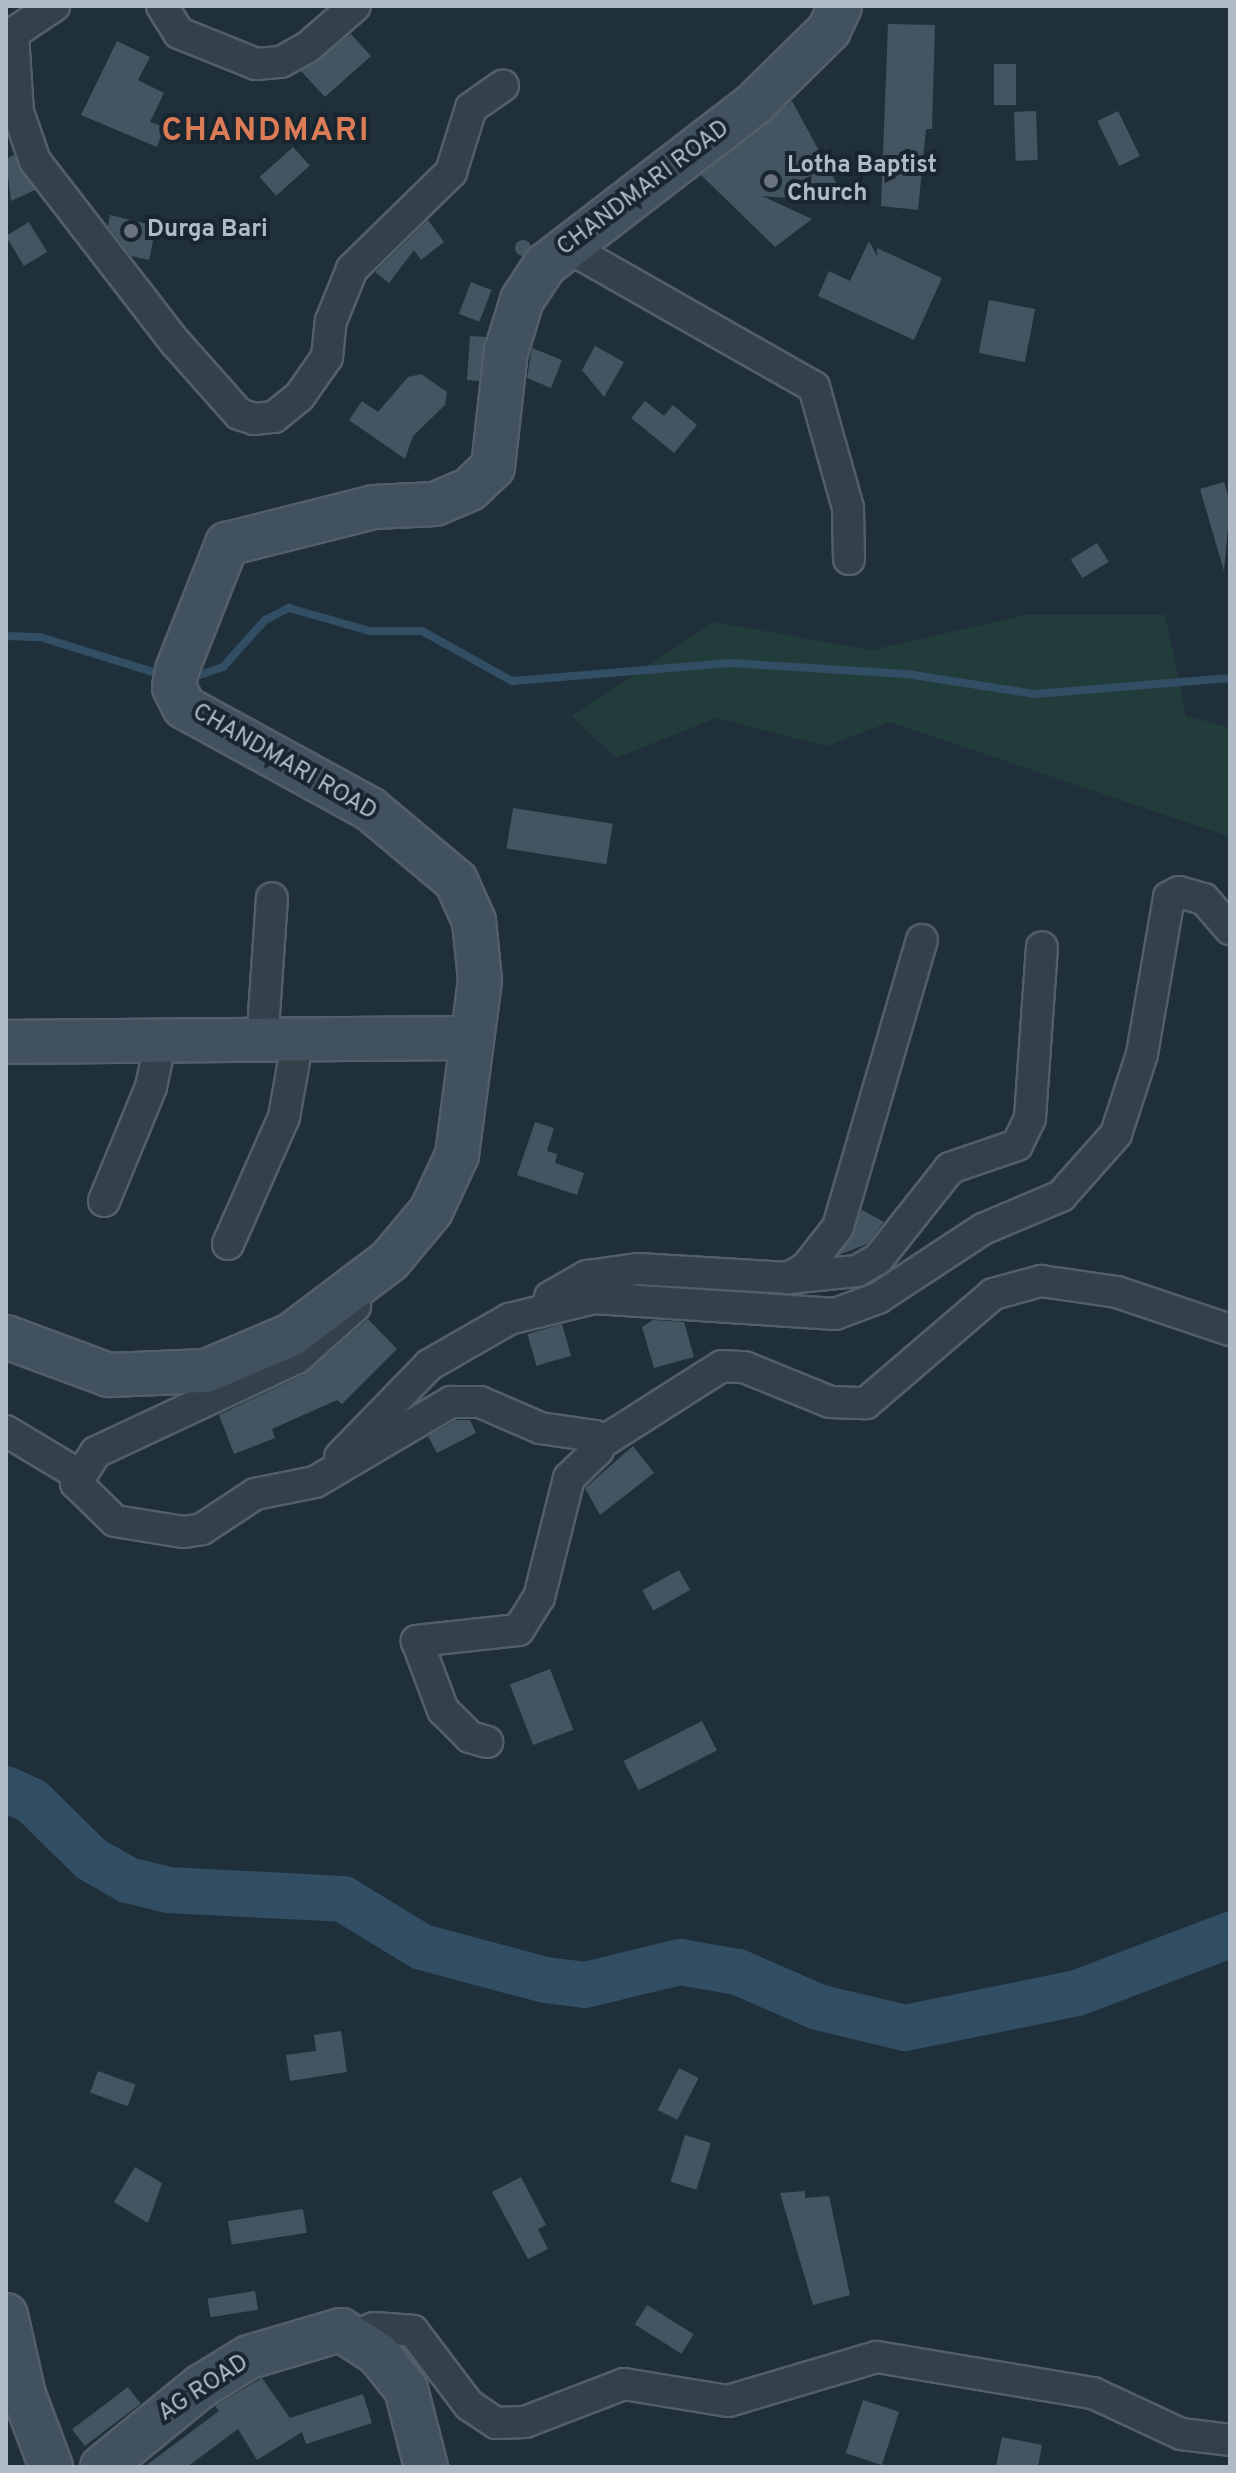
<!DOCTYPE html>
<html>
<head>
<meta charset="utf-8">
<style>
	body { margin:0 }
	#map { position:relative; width:1236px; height:2473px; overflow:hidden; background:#20303b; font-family:Overpass,sans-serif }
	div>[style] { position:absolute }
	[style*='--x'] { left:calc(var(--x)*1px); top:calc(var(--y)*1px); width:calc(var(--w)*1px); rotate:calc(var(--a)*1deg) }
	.green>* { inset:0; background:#223c3b }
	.stream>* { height:8px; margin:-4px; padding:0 4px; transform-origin:4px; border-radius:4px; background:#324e64 }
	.river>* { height:46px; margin:-23px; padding:0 23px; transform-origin:23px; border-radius:23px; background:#324e64 }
	.building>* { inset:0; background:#445562; transform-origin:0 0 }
	.round { border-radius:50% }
	.roads { filter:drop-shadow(2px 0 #525f69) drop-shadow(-2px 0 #525f69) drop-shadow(0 2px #525f69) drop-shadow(0 -2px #525f69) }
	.street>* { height:30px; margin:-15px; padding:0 15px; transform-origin:15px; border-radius:15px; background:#34414b }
	.secondary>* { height:42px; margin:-21px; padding:0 21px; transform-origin:21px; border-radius:21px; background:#42515f }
	.dots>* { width:22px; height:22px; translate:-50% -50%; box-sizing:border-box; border:4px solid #192630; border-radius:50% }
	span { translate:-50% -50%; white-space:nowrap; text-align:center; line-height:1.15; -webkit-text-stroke:8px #192630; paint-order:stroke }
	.poi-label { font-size:24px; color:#afbcc7; font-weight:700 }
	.left { translate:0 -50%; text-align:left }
	.street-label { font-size:24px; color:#afbcc7 }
	.district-label { font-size:32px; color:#db7c57; font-weight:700; letter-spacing:2px }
	.frame { position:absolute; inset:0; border:8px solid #afbcc7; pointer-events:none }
</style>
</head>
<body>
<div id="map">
	<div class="green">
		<div style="clip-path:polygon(1026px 615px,1165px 615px,1186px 716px,1230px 728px,1230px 837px,890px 722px,826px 746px,716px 718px,616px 758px,571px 716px,713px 622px,872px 650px)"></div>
	</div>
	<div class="stream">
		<div style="--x:6;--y:636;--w:34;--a:2"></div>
		<div style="--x:40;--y:637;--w:129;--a:17.2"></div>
		<div style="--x:188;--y:679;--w:37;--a:-19"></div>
		<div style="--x:223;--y:667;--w:63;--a:-48.2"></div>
		<div style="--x:265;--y:620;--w:27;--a:-27"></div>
		<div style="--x:289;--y:608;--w:84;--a:15.9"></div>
		<div style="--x:370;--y:631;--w:52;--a:0"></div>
		<div style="--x:422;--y:631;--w:103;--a:29.1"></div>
		<div style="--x:512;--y:681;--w:220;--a:-4.7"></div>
		<div style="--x:731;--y:663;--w:176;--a:3.6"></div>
		<div style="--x:907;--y:674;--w:130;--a:8.9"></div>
		<div style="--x:1035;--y:694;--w:196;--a:-4.7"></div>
	</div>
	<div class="river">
		<div style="--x:6;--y:1789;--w:29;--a:25"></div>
		<div style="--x:32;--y:1801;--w:83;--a:44.5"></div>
		<div style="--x:91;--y:1859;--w:43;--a:29.6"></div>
		<div style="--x:128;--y:1880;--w:41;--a:14"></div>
		<div style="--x:168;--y:1890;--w:175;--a:2.9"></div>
		<div style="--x:343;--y:1899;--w:92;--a:31.3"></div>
		<div style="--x:422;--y:1947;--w:127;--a:15"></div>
		<div style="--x:545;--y:1980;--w:40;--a:7.1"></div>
		<div style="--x:585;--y:1985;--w:98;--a:-13.6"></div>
		<div style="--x:680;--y:1962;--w:59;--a:9.8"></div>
		<div style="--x:738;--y:1972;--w:87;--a:23.6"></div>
		<div style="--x:818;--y:2007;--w:89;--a:13.6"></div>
		<div style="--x:905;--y:2028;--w:176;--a:-11.5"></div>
		<div style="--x:1077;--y:1993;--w:164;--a:-20.8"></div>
	</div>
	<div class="building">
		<div style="clip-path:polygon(888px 24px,935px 25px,932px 129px,926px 129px,918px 210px,881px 206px)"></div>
		<div style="clip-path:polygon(351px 34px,371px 56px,325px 97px,301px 71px)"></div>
		<div style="clip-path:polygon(117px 41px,150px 57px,138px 80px,164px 93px,150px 122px,164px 127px,157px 147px,81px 115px)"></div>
		<div style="left:994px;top:64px;width:22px;height:41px"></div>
		<div style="clip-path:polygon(792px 101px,843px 195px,834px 202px,762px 196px,812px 219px,775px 247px,701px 175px)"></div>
		<div style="left:1036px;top:111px;width:49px;height:22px;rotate:88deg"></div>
		<div style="left:1118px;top:111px;width:50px;height:23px;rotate:64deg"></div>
		<div style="left:293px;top:147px;width:25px;height:45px;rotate:48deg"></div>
		<div style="clip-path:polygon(14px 155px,35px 190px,11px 201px,6px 159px)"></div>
		<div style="clip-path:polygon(110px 215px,156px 226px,149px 260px,131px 256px,108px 226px)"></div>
		<div style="clip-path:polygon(428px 220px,444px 242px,421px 260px,414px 250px,389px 283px,375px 272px)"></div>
		<div style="left:29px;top:222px;width:35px;height:27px;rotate:59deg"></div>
		<div class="round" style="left:515px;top:240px;width:16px;height:16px"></div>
		<div style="clip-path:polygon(869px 241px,877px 256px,877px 248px,942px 278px,914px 340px,818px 296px,829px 271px,850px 281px)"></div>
		<div style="left:471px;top:282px;width:22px;height:34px;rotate:21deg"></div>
		<div style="left:989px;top:300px;width:47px;height:54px;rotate:11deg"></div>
		<div style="clip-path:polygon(470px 336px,486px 337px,479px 381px,467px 380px)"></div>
		<div style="clip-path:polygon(595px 346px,624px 362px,604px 397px,582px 370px)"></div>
		<div style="clip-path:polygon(532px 348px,562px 360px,551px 388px,527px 378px)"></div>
		<div style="clip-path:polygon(421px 374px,447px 392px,445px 405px,413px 436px,405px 459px,349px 420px,362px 401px,378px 412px,408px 377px)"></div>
		<div style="clip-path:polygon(645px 401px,664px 416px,673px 405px,697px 425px,674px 453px,631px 418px)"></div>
		<div style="clip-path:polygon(1224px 482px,1230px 502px,1224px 571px,1200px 489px)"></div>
		<div style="left:1097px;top:543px;width:22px;height:31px;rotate:58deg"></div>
		<div style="left:513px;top:808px;width:101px;height:41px;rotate:9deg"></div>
		<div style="clip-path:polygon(535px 1122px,554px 1128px,547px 1151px,557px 1154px,555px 1163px,584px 1173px,577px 1195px,517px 1175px)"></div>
		<div style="clip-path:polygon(862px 1210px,884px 1222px,867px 1244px,839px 1255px)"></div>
		<div style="clip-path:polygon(368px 1319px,397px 1349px,342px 1404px,337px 1400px,272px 1429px,275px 1438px,234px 1454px,219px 1415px,305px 1374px)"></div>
		<div style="clip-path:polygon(653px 1320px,684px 1322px,694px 1357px,654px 1368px,642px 1327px)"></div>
		<div style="left:562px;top:1324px;width:33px;height:36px;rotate:74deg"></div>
		<div style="clip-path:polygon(456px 1420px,470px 1420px,476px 1433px,437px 1453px,428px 1436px)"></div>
		<div style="clip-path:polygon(633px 1446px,654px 1473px,600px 1515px,585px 1488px)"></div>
		<div style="left:679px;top:1570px;width:23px;height:42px;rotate:61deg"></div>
		<div style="left:550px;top:1669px;width:65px;height:43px;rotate:69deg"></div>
		<div style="left:702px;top:1721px;width:33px;height:88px;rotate:63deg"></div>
		<div style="clip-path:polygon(341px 2031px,347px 2072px,290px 2081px,286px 2055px,316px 2051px,314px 2035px)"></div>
		<div style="left:679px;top:2068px;width:22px;height:47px;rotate:27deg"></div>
		<div style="left:98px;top:2071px;width:40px;height:23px;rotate:20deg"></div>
		<div style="left:685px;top:2135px;width:27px;height:49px;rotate:17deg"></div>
		<div style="clip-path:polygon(135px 2167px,162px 2183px,148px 2223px,114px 2202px)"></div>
		<div style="clip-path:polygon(521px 2177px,546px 2225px,538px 2229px,548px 2249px,528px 2259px,492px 2192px)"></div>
		<div style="clip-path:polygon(805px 2191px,805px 2198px,829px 2196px,850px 2295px,813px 2305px,780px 2193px)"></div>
		<div style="left:303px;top:2209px;width:24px;height:76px;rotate:81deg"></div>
		<div style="left:255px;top:2291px;width:19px;height:48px;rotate:81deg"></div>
		<div style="left:647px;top:2305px;width:55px;height:23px;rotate:32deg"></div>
		<div style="clip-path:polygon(262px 2378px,290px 2418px,363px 2394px,372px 2423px,306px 2444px,302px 2432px,257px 2460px,238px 2429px,187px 2467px,144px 2467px,219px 2411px,215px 2406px)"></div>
		<div style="left:128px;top:2387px;width:21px;height:70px;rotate:53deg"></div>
		<div style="left:863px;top:2400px;width:38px;height:56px;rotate:18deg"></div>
		<div style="clip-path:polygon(1002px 2437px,1042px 2445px,1038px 2467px,996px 2467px)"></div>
	</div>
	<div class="roads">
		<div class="street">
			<div style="--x:162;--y:6;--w:32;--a:58"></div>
			<div style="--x:179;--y:33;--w:83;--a:21.9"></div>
			<div style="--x:256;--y:64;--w:25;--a:-5"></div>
			<div style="--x:281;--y:62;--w:31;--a:-29"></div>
			<div style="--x:308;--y:47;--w:62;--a:-41.1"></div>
			<div style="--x:13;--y:35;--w:77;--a:86.3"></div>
			<div style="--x:18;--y:112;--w:52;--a:70.9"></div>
			<div style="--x:35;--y:161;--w:229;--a:52.3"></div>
			<div style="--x:175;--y:342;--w:96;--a:48.4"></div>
			<div style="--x:239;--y:414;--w:16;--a:18"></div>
			<div style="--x:254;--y:419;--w:20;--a:-6"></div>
			<div style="--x:274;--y:417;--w:32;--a:-39"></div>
			<div style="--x:299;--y:397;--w:49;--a:-55"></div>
			<div style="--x:327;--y:357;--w:36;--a:-84"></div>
			<div style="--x:331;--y:321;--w:56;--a:-68"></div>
			<div style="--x:352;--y:269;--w:139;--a:-44.4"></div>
			<div style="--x:451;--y:172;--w:67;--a:-72.6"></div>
			<div style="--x:471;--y:108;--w:39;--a:-35"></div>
			<div style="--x:6;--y:38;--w:58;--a:-33.7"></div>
			<div style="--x:566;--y:246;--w:285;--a:29.6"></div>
			<div style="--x:814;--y:387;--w:126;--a:74.3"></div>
			<div style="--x:848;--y:508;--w:51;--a:88.9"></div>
			<div style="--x:262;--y:1044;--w:146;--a:-86.1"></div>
			<div style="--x:104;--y:1201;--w:123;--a:-67.6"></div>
			<div style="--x:151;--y:1087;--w:44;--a:-78.2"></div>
			<div style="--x:228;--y:1244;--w:139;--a:-66.2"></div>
			<div style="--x:284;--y:1117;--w:74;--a:-79.9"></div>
			<div style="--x:788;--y:1278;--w:69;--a:-5.8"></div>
			<div style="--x:857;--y:1271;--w:24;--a:-30"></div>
			<div style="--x:878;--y:1259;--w:116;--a:-51.6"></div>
			<div style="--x:950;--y:1168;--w:71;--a:-18.9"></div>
			<div style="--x:1017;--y:1145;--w:30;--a:-64"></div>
			<div style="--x:1030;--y:1118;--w:171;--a:-86"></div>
			<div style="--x:550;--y:1297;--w:43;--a:-29.6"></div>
			<div style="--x:587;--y:1276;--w:51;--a:-7.8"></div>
			<div style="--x:638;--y:1269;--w:150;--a:3.4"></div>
			<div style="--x:788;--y:1278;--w:21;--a:-29"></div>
			<div style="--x:806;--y:1268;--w:52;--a:-52"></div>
			<div style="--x:838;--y:1227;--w:299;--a:-73.7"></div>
			<div style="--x:355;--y:1306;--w:78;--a:138.1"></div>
			<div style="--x:297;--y:1358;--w:222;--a:154.9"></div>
			<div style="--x:96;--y:1452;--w:37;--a:123"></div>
			<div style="--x:76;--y:1483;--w:54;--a:44.3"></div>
			<div style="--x:115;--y:1521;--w:70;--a:9.1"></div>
			<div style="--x:184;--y:1532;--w:18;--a:-9"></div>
			<div style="--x:202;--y:1529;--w:64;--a:-33.4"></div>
			<div style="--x:255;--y:1494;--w:61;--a:-11.3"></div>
			<div style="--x:315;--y:1482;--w:158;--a:-30.5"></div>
			<div style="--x:451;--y:1402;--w:29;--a:0"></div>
			<div style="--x:480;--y:1402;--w:65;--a:23.4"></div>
			<div style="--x:540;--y:1428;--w:56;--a:8.3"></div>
			<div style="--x:595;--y:1436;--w:14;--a:78"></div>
			<div style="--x:598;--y:1450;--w:40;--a:136"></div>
			<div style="--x:569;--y:1478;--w:123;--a:104.1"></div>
			<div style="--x:539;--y:1597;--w:39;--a:122"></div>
			<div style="--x:518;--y:1630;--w:102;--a:173.8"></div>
			<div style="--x:417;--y:1641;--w:74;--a:69.4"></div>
			<div style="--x:443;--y:1710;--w:38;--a:45"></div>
			<div style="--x:470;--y:1737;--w:18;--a:16"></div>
			<div style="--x:6;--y:1431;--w:82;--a:31"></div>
			<div style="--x:601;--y:1443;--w:143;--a:-32.5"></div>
			<div style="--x:722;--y:1366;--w:22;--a:3"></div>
			<div style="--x:744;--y:1367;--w:93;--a:22.1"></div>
			<div style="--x:830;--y:1402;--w:36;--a:2"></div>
			<div style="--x:866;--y:1403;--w:167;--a:-40.6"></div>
			<div style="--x:993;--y:1294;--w:50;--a:-15.2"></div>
			<div style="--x:1041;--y:1281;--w:77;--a:8.2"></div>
			<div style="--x:1117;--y:1292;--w:119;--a:18.6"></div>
			<div style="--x:340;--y:1457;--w:128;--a:-45.9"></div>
			<div style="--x:429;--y:1365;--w:92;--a:-29.9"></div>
			<div style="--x:509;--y:1319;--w:88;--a:-13.9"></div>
			<div style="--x:594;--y:1298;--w:242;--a:3.8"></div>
			<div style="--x:835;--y:1314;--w:46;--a:-20.4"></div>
			<div style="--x:878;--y:1298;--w:126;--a:-33.3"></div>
			<div style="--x:983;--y:1229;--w:85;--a:-22.9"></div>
			<div style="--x:1061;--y:1196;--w:83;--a:-48.4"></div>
			<div style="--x:1116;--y:1134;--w:84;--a:-72"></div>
			<div style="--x:1142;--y:1054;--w:159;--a:-80.2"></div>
			<div style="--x:1169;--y:897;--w:11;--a:-27"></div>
			<div style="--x:1179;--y:892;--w:26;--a:16"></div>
			<div style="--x:1204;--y:899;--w:40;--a:49"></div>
			<div style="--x:357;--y:2335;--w:18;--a:-22"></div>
			<div style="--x:374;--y:2328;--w:39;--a:4"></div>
			<div style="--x:413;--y:2331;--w:93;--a:52.9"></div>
			<div style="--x:469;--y:2405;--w:32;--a:34"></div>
			<div style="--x:496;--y:2423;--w:29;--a:-2"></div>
			<div style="--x:525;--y:2422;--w:106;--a:-21"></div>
			<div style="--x:624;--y:2384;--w:105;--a:9.3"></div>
			<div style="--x:728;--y:2401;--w:155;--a:-16.5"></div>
			<div style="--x:877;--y:2357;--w:219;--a:9.5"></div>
			<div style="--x:1093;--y:2393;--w:97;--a:25"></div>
			<div style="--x:1181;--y:2434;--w:49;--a:7"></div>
		</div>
		<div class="secondary">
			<div style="--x:6;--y:1042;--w:466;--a:-0.5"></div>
			<div style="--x:6;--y:1337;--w:110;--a:20.3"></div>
			<div style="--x:109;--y:1375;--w:97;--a:-2.4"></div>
			<div style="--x:206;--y:1371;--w:92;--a:-23"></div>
			<div style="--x:291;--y:1335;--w:124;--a:-37.1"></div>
			<div style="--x:390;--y:1260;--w:64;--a:-50.1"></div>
			<div style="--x:431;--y:1211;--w:62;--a:-65.1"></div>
			<div style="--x:457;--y:1155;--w:177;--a:-82.5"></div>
			<div style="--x:480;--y:980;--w:59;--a:-95.8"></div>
			<div style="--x:474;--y:921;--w:44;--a:-114.2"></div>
			<div style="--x:456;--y:881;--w:112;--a:-140.1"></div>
			<div style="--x:370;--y:809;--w:212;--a:-151.3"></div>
			<div style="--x:184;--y:707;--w:22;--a:-117"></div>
			<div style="--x:174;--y:687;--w:17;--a:-80"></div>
			<div style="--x:177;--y:670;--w:136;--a:-68.4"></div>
			<div style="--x:227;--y:544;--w:152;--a:-14.1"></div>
			<div style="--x:374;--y:507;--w:61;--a:-2.8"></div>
			<div style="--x:435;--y:504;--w:38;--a:-23"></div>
			<div style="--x:470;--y:489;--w:32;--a:-44"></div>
			<div style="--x:493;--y:467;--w:116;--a:-83.6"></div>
			<div style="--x:506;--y:352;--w:54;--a:-72.9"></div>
			<div style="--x:522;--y:300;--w:42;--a:-56.7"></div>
			<div style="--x:545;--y:265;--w:262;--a:-37.6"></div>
			<div style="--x:753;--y:105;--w:107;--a:-44.6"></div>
			<div style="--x:829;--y:30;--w:26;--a:-65"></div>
			<div style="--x:6;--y:2315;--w:82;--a:77.3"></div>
			<div style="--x:24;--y:2395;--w:77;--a:69.4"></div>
			<div style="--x:102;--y:2467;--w:127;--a:-39.2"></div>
			<div style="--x:200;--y:2387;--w:57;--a:-31.5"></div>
			<div style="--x:249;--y:2357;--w:96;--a:-16.4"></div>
			<div style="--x:341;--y:2330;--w:44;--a:33"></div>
			<div style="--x:378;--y:2354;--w:45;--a:51.3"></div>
			<div style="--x:406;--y:2389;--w:81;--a:75.6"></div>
		</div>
	</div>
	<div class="dots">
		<div style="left:771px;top:181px;background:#6b7280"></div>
		<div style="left:131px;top:231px;background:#6b7280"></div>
	</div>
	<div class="poi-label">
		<span class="left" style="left:787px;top:181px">Lotha Baptist<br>Church</span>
		<span class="left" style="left:147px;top:231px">Durga Bari</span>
	</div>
	<div class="street-label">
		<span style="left:644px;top:189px;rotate:-37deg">CHANDMARI ROAD</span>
		<span style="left:284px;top:763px;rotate:30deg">CHANDMARI ROAD</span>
		<span style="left:204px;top:2389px;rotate:-33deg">AG ROAD</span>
	</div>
	<div class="district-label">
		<span style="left:266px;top:132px">CHANDMARI</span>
	</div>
	<div class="frame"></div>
</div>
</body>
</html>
